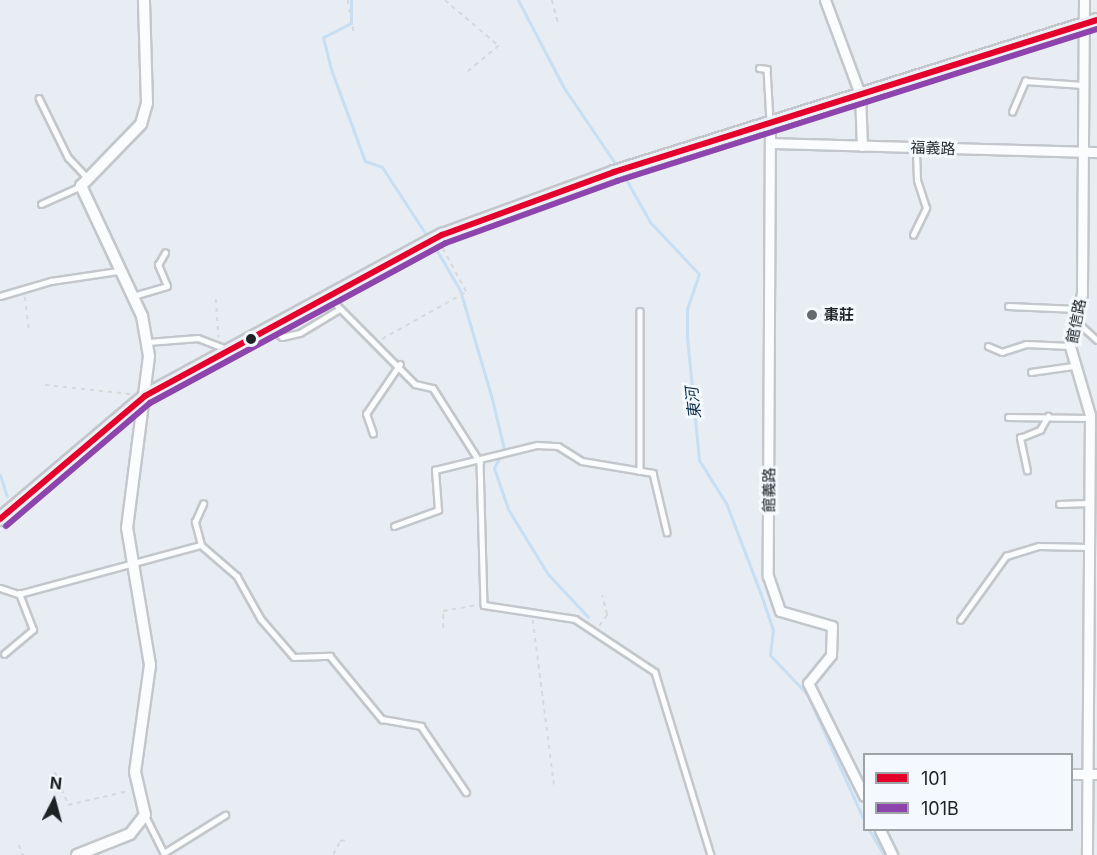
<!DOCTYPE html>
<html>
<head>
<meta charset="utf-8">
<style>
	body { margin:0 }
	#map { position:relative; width:1097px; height:855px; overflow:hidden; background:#e7edf2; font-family:Inter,"Noto Sans TC",sans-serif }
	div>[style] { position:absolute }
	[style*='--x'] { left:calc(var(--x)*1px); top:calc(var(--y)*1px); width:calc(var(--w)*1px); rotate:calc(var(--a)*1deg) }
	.stream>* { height:3px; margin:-1.5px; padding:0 1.5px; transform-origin:1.5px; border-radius:1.5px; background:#c7def3 }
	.path>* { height:1.5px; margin-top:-0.75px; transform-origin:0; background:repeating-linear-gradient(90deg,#d7d9d9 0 4.5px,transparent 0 9px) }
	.roads { filter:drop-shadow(2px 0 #c3c7cb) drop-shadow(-2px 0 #c3c7cb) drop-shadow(0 2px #c3c7cb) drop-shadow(0 -2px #c3c7cb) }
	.service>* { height:4.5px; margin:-2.25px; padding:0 2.25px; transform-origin:2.25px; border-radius:2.25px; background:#fbfcfd }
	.minor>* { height:9px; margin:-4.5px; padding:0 4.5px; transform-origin:4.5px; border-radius:4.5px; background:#fbfcfd }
	.tertiary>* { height:10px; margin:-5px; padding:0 5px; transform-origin:5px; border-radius:5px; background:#fbfcfd }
	.secondary>* { height:12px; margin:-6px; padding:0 6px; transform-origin:6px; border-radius:6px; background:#ebf0f4 }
	.bus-1>* { height:6px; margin:-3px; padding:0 3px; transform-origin:3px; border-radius:3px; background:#e4002b }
	.bus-2>* { height:6px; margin:-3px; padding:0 3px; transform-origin:3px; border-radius:3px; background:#8e44ad }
	.dots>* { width:16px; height:16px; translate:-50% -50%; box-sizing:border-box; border:3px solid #f3f9ff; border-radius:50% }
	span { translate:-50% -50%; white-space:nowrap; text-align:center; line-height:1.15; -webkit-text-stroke:6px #f3f9ff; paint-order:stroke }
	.street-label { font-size:15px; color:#1e2225 }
	.poi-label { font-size:15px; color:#1e2225; font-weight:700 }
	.left { translate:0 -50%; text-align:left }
	.water-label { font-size:16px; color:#0e304b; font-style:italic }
	.legend { position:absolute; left:863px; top:753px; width:210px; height:78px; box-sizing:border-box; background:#f3f9ff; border:2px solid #9ea3a8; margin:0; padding:8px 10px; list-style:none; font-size:18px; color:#1e2225 }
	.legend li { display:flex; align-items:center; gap:12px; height:30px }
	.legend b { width:30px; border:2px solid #9ea3a8 }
	.north { position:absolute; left:24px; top:771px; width:60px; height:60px; -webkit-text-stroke:4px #f3f9ff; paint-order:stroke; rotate:6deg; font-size:16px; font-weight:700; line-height:24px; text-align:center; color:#1e2225 }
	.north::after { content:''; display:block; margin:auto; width:21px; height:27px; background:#1e2225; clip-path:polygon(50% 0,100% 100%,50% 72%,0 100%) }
</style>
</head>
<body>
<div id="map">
	<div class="stream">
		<div style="--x:351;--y:0;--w:23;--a:90"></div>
		<div style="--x:351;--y:23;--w:31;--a:153"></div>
		<div style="--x:323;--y:37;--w:36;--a:76"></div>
		<div style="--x:332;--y:72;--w:95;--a:69.7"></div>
		<div style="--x:365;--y:161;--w:18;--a:19"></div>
		<div style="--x:382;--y:167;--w:86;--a:56.9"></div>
		<div style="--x:518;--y:0;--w:99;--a:62.4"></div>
		<div style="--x:564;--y:88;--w:94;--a:55.8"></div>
		<div style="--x:623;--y:174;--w:55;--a:60.6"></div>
		<div style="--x:650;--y:222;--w:71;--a:46.7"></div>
		<div style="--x:699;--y:274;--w:36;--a:109"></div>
		<div style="--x:687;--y:308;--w:29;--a:90"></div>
		<div style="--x:687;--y:337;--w:124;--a:84.4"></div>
		<div style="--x:699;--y:460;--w:51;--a:57.9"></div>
		<div style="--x:726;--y:503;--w:95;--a:69.1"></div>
		<div style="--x:760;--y:592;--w:40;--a:71.1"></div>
		<div style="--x:773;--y:630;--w:25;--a:97"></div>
		<div style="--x:770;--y:655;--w:54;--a:46.5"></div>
		<div style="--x:807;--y:694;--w:138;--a:65.7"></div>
		<div style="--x:433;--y:244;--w:53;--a:59.6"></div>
		<div style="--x:460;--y:290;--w:114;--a:73.6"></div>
		<div style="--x:492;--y:399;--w:51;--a:76.5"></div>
		<div style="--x:504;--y:449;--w:21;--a:118"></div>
		<div style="--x:494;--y:468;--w:43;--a:71.1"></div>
		<div style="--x:508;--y:509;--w:75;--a:58.6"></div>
		<div style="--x:547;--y:573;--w:60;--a:47"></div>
		<div style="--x:0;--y:475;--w:22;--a:72"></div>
		<div style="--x:869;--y:830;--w:29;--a:59"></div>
	</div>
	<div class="path">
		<div style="--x:348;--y:0;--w:34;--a:80"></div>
		<div style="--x:445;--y:0;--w:71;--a:40.4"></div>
		<div style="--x:499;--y:46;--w:45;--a:140.4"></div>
		<div style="--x:552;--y:0;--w:23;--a:75"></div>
		<div style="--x:25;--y:297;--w:35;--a:83"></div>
		<div style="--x:216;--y:299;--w:39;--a:86"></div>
		<div style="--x:382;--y:339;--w:96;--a:-29.2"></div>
		<div style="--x:466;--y:292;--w:52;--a:-118.5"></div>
		<div style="--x:45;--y:385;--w:86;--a:6"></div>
		<div style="--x:533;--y:620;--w:166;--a:82.7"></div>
		<div style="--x:599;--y:626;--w:14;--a:-54"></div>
		<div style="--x:607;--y:615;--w:20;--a:-105"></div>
		<div style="--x:443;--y:628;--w:17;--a:-90"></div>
		<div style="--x:443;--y:611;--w:35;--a:-10"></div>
		<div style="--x:55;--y:772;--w:35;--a:68"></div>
		<div style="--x:68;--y:805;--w:62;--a:-13.1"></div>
		<div style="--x:19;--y:845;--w:11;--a:68"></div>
		<div style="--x:333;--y:855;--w:16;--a:-63"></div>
		<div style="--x:340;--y:841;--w:7;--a:-8"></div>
	</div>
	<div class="roads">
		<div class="service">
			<div style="--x:759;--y:68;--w:8;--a:7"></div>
			<div style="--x:767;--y:69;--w:52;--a:86.7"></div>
			<div style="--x:39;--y:98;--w:66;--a:63.8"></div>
			<div style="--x:68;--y:157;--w:26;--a:47"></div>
			<div style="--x:1012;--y:112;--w:34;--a:-67"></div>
			<div style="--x:1025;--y:81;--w:58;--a:3.9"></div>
			<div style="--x:41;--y:204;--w:42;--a:-24.1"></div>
			<div style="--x:913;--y:235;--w:30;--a:-64"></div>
			<div style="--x:926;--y:208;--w:29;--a:-108"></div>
			<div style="--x:917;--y:180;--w:32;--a:-92"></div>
			<div style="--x:0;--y:296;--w:53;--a:-16.4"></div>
			<div style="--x:51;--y:281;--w:69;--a:-8.4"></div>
			<div style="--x:133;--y:296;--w:35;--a:-16"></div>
			<div style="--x:167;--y:286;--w:23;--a:-113"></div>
			<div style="--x:158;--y:265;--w:14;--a:-60"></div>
			<div style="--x:330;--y:298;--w:121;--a:45.3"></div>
			<div style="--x:415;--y:384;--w:18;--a:13"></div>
			<div style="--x:433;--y:388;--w:88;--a:57.6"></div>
			<div style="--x:480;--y:462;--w:143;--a:88.4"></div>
			<div style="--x:484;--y:605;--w:92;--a:8.7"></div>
			<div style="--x:575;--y:619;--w:96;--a:33.5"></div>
			<div style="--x:655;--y:672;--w:191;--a:73"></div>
			<div style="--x:1008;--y:306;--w:69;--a:2.5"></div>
			<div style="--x:640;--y:311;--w:160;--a:90"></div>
			<div style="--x:1076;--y:321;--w:28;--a:42"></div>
			<div style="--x:272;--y:328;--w:13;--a:42"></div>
			<div style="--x:282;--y:337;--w:18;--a:-13"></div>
			<div style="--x:300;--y:333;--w:44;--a:-31.2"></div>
			<div style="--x:148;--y:342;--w:50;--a:-4.6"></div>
			<div style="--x:198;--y:338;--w:30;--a:21"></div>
			<div style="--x:988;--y:346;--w:15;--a:23"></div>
			<div style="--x:1002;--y:352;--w:25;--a:-18"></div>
			<div style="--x:1026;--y:344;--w:44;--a:2.6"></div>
			<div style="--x:1031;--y:372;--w:42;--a:-8.1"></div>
			<div style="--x:1008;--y:417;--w:82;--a:0.7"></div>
			<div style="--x:373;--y:434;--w:21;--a:-109"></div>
			<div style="--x:366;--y:414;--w:60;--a:-55.8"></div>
			<div style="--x:1027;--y:471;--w:34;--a:-102"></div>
			<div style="--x:1020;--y:438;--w:22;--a:-22"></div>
			<div style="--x:1040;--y:430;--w:16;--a:-60"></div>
			<div style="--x:1059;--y:504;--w:30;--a:-2"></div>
			<div style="--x:394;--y:526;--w:47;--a:-20"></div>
			<div style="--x:438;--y:510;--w:40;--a:-94.3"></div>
			<div style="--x:435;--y:470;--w:105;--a:-13.8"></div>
			<div style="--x:537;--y:445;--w:21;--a:3"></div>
			<div style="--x:558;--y:446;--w:28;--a:32"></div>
			<div style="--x:582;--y:461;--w:72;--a:9.6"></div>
			<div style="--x:653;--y:473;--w:61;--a:76.7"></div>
			<div style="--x:201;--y:545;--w:24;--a:-105"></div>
			<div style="--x:195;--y:522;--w:20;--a:-66"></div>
			<div style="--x:0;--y:588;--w:20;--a:18"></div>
			<div style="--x:19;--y:594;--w:188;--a:-15.1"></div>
			<div style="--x:201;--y:545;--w:48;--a:40.7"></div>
			<div style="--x:237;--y:576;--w:49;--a:60.8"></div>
			<div style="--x:261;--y:619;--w:50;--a:49"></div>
			<div style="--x:294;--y:657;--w:36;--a:-2"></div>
			<div style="--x:330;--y:656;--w:82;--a:50.5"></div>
			<div style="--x:382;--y:719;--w:40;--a:10"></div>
			<div style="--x:421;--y:726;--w:80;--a:55.7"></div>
			<div style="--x:960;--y:620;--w:79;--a:-54.3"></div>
			<div style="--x:1006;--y:556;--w:34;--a:-17"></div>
			<div style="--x:1039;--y:546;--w:49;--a:1.2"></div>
			<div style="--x:4;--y:654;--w:38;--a:-40"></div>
			<div style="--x:33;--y:630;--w:39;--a:-111"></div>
			<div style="--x:146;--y:817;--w:40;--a:63.4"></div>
			<div style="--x:164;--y:853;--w:72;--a:-31.9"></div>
		</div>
		<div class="minor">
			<div style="--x:825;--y:0;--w:100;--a:69.6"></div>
			<div style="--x:860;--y:94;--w:52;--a:87.8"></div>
			<div style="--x:1084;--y:0;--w:294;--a:90.4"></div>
			<div style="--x:1082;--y:294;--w:51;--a:104.9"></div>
			<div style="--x:1069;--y:343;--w:75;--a:73.7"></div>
			<div style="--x:1090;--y:415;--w:440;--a:90.4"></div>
			<div style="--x:770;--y:123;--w:453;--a:90.3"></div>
			<div style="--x:768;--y:576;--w:37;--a:71"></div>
			<div style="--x:780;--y:611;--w:54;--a:16.1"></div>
			<div style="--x:832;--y:626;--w:29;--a:92"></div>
			<div style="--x:831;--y:655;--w:36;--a:129"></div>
			<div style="--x:808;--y:683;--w:126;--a:63.6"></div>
			<div style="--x:770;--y:143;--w:327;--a:1.6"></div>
			<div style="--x:1072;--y:774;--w:25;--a:0"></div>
			<div style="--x:880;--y:830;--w:28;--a:64"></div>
		</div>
		<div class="tertiary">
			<div style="--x:77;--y:855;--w:57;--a:-21.6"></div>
			<div style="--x:130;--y:834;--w:24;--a:-52"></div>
			<div style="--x:145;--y:815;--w:44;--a:-103.1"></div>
			<div style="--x:135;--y:772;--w:108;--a:-82"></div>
			<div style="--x:150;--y:665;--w:139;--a:-99.5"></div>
			<div style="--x:127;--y:528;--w:173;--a:-82.7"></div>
			<div style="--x:149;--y:356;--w:41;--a:-99.9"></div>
			<div style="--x:142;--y:316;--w:144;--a:-115.1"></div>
			<div style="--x:81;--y:186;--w:86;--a:-45.9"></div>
			<div style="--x:141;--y:124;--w:22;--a:-74"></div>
			<div style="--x:147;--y:103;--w:103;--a:-91.7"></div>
		</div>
		<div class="secondary">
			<div style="--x:0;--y:519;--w:190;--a:-40.3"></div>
			<div style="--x:145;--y:396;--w:338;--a:-28.5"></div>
			<div style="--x:442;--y:235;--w:183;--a:-20.1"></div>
			<div style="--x:614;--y:172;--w:506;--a:-17.47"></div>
		</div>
	</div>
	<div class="bus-1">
		<div style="--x:0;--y:519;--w:190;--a:-40.3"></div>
		<div style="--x:145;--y:396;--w:338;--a:-28.5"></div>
		<div style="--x:442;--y:235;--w:183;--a:-20.1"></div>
		<div style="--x:614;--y:172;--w:506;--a:-17.47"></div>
	</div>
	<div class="bus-2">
		<div style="--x:6;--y:526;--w:189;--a:-40.5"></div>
		<div style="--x:150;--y:403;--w:336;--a:-28.4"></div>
		<div style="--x:446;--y:243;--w:182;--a:-19.9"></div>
		<div style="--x:617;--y:181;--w:503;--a:-17.57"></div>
	</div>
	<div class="dots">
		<div style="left:812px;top:315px;background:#64696d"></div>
		<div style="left:251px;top:339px;background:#1e2225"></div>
	</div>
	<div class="street-label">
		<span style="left:933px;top:148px;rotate:2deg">福義路</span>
		<span style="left:1076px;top:321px;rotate:-79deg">館信路</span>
		<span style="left:769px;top:490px;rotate:-90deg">館義路</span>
	</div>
	<div class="poi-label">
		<span class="left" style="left:824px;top:315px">棗莊</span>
	</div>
	<div class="water-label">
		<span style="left:693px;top:403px;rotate:-96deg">東河</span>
	</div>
	<ul class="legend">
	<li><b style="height:8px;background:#e4002b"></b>101</li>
	<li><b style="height:8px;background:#8e44ad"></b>101B</li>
	</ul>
	<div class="north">N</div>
</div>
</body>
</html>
